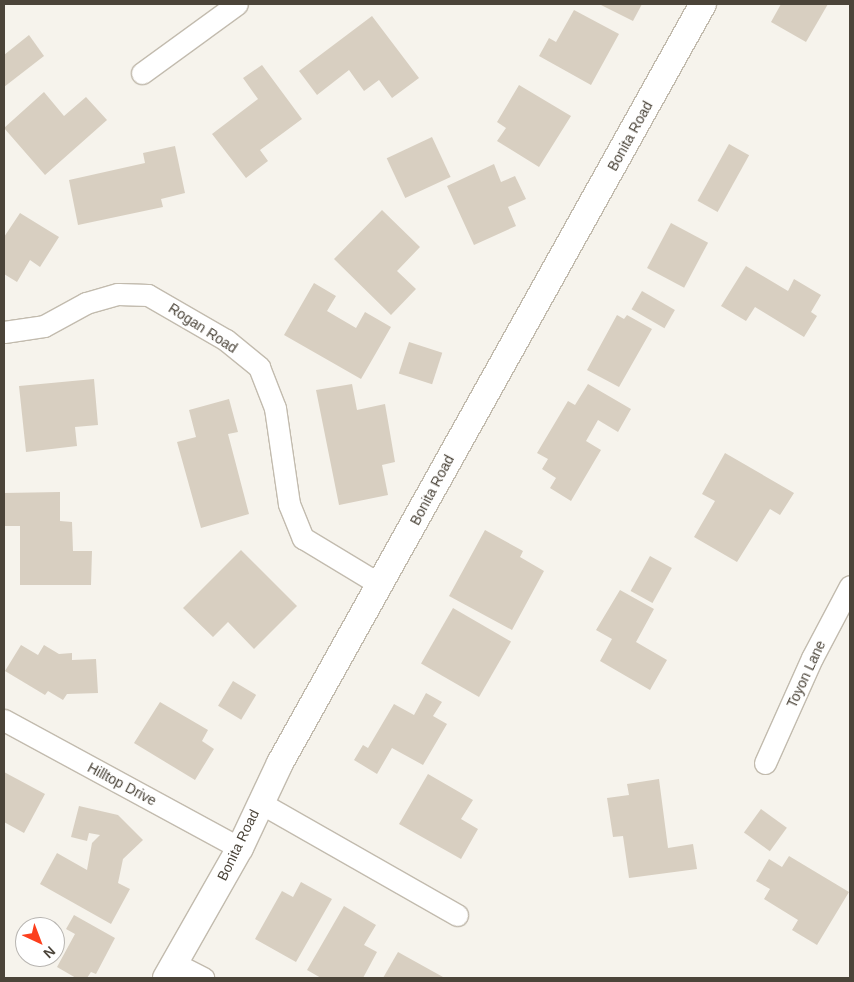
<!DOCTYPE html>
<html>
<head>
<meta charset="utf-8">
<style>
	body { margin:0 }
	#map { position:relative; width:854px; height:982px; overflow:hidden; background:#f6f3ec; font-family:Arial,sans-serif }
	div>[style] { position:absolute }
	[style*='--x'] { left:calc(var(--x)*1px); top:calc(var(--y)*1px); width:calc(var(--w)*1px); rotate:calc(var(--a)*1deg) }
	.building>* { inset:0; background:#d8cfc1; transform-origin:0 0 }
	.roads { filter:drop-shadow(1px 0 #c2bbae) drop-shadow(-1px 0 #c2bbae) drop-shadow(0 1px #c2bbae) drop-shadow(0 -1px #c2bbae) }
	.minor>* { height:21px; margin:-10.5px; padding:0 10.5px; transform-origin:10.5px; border-radius:10.5px; background:#fff }
	.tertiary>* { height:26px; margin:-13px; padding:0 13px; transform-origin:13px; border-radius:13px; background:#fff }
	span { translate:-50% -50%; white-space:nowrap; text-align:center; line-height:1.15; -webkit-text-stroke:4.5px #fff; paint-order:stroke }
	.street-label { font-size:14px; color:#4b4439 }
	.frame { position:absolute; inset:0; border:5px solid #4b4439; pointer-events:none }
	.north { position:absolute; left:15px; top:917px; width:50px; height:50px; box-sizing:border-box; background:#fff; border:1px solid #b7b4b0; border-radius:50%; rotate:137deg; font-size:14px; font-weight:700; line-height:20px; text-align:center; color:#4b4439 }
	.north::after { content:''; display:block; margin:auto; width:18px; height:22px; background:#fc3f1d; clip-path:polygon(50% 0,100% 100%,50% 72%,0 100%) }
</style>
</head>
<body>
<div id="map">
	<div class="building">
		<div style="clip-path:polygon(599px 4px,642px 4px,633px 21px)"></div>
		<div style="clip-path:polygon(781px 4px,828px 4px,806px 42px,771px 22px)"></div>
		<div style="clip-path:polygon(574px 10px,619px 34px,591px 85px,539px 56px,549px 38px,556px 42px)"></div>
		<div style="clip-path:polygon(372px 16px,419px 78px,392px 98px,379px 80px,364px 91px,349px 70px,317px 95px,299px 71px)"></div>
		<div style="clip-path:polygon(29px 35px,44px 56px,4px 87px,4px 55px)"></div>
		<div style="clip-path:polygon(262px 65px,302px 119px,260px 150px,268px 161px,246px 178px,212px 134px,258px 99px,243px 78px)"></div>
		<div style="clip-path:polygon(519px 85px,571px 116px,539px 167px,497px 141px,506px 128px,497px 122px)"></div>
		<div style="clip-path:polygon(44px 92px,64px 116px,86px 97px,107px 120px,45px 175px,4px 128px)"></div>
		<div style="left:432px;top:137px;width:44px;height:50px;rotate:65deg"></div>
		<div style="left:729px;top:144px;width:23px;height:65px;rotate:29deg"></div>
		<div style="clip-path:polygon(175px 146px,185px 193px,161px 199px,163px 207px,78px 225px,69px 180px,145px 163px,143px 153px)"></div>
		<div style="clip-path:polygon(494px 164px,501px 182px,515px 176px,526px 199px,508px 207px,516px 226px,474px 245px,447px 186px)"></div>
		<div style="clip-path:polygon(382px 210px,420px 247px,397px 271px,416px 289px,391px 315px,334px 259px)"></div>
		<div style="clip-path:polygon(20px 213px,59px 237px,40px 267px,30px 260px,17px 282px,4px 274px,4px 237px)"></div>
		<div style="left:671px;top:223px;width:42px;height:51px;rotate:28deg"></div>
		<div style="clip-path:polygon(746px 266px,788px 291px,794px 279px,821px 295px,811px 312px,817px 316px,804px 337px,755px 307px,746px 321px,721px 306px)"></div>
		<div style="clip-path:polygon(314px 283px,336px 296px,327px 311px,356px 328px,365px 312px,391px 327px,361px 379px,284px 335px)"></div>
		<div style="left:642px;top:291px;width:38px;height:21px;rotate:30deg"></div>
		<div style="clip-path:polygon(617px 315px,624px 319px,627px 315px,652px 329px,619px 387px,587px 370px)"></div>
		<div style="left:409px;top:342px;width:35px;height:33px;rotate:18deg"></div>
		<div style="clip-path:polygon(94px 379px,98px 425px,75px 427px,77px 446px,26px 452px,19px 386px)"></div>
		<div style="clip-path:polygon(352px 384px,357px 410px,385px 404px,395px 462px,382px 465px,388px 495px,339px 505px,316px 390px)"></div>
		<div style="clip-path:polygon(588px 384px,631px 409px,618px 432px,598px 420px,586px 441px,601px 450px,571px 501px,550px 488px,556px 478px,542px 469px,548px 459px,537px 453px,568px 401px,575px 405px)"></div>
		<div style="clip-path:polygon(229px 399px,238px 432px,228px 434px,249px 514px,201px 528px,177px 442px,196px 437px,189px 410px)"></div>
		<div style="clip-path:polygon(725px 453px,794px 493px,780px 515px,770px 509px,737px 562px,694px 537px,715px 501px,702px 494px)"></div>
		<div style="clip-path:polygon(60px 492px,60px 521px,72px 522px,73px 551px,92px 551px,91px 585px,20px 585px,20px 526px,4px 526px,4px 493px)"></div>
		<div style="clip-path:polygon(485px 530px,523px 551px,520px 557px,544px 571px,512px 630px,449px 596px)"></div>
		<div style="clip-path:polygon(241px 550px,297px 606px,254px 649px,228px 622px,213px 637px,183px 608px)"></div>
		<div style="left:650px;top:556px;width:25px;height:40px;rotate:29deg"></div>
		<div style="clip-path:polygon(620px 590px,654px 609px,636px 642px,667px 660px,650px 690px,600px 661px,612px 639px,596px 630px)"></div>
		<div style="left:453px;top:608px;width:67px;height:64px;rotate:30deg"></div>
		<div style="clip-path:polygon(21px 645px,38px 655px,44px 645px,59px 654px,72px 653px,72px 660px,96px 659px,98px 693px,67px 694px,63px 700px,48px 691px,45px 695px,5px 671px)"></div>
		<div style="left:233px;top:681px;width:27px;height:29px;rotate:31deg"></div>
		<div style="clip-path:polygon(426px 693px,442px 702px,433px 716px,447px 724px,423px 765px,392px 748px,377px 774px,354px 760px,363px 745px,368px 748px,394px 704px,414px 715px)"></div>
		<div style="clip-path:polygon(160px 702px,208px 730px,202px 741px,214px 749px,195px 780px,134px 743px)"></div>
		<div style="clip-path:polygon(4px 772px,45px 794px,24px 833px,4px 822px)"></div>
		<div style="clip-path:polygon(428px 774px,473px 800px,461px 819px,478px 829px,461px 859px,399px 824px)"></div>
		<div style="clip-path:polygon(659px 779px,668px 848px,693px 844px,697px 869px,629px 878px,623px 836px,613px 837px,607px 798px,629px 795px,627px 784px)"></div>
		<div style="clip-path:polygon(79px 806px,118px 815px,143px 840px,123px 859px,118px 883px,130px 889px,111px 924px,40px 884px,57px 853px,87px 870px,92px 843px,100px 835px,89px 833px,87px 841px,71px 837px)"></div>
		<div style="left:761px;top:809px;width:32px;height:29px;rotate:36deg"></div>
		<div style="clip-path:polygon(789px 856px,849px 892px,817px 945px,792px 930px,798px 920px,764px 899px,770px 889px,756px 881px,769px 859px,782px 867px)"></div>
		<div style="clip-path:polygon(301px 882px,332px 899px,296px 962px,255px 939px,282px 891px,293px 897px)"></div>
		<div style="clip-path:polygon(344px 906px,376px 925px,364px 945px,377px 952px,363px 978px,321px 978px,307px 970px)"></div>
		<div style="clip-path:polygon(74px 915px,115px 938px,96px 974px,91px 972px,87px 978px,76px 978px,57px 967px,75px 934px,66px 929px)"></div>
		<div style="clip-path:polygon(398px 952px,443px 977px,442px 978px,383px 978px)"></div>
	</div>
	<div class="roads">
		<div class="minor">
			<div style="--x:142;--y:73;--w:117;--a:-36"></div>
			<div style="--x:4;--y:332;--w:40;--a:-8.5"></div>
			<div style="--x:44;--y:326;--w:48;--a:-28.7"></div>
			<div style="--x:86;--y:303;--w:33;--a:-16"></div>
			<div style="--x:118;--y:294;--w:30;--a:2"></div>
			<div style="--x:148;--y:295;--w:90;--a:30"></div>
			<div style="--x:226;--y:340;--w:43;--a:39.3"></div>
			<div style="--x:259;--y:367;--w:44;--a:68.7"></div>
			<div style="--x:275;--y:408;--w:97;--a:81.7"></div>
			<div style="--x:289;--y:504;--w:37;--a:68"></div>
			<div style="--x:303;--y:538;--w:91;--a:31.1"></div>
			<div style="--x:4;--y:720;--w:268;--a:28.5"></div>
			<div style="--x:765;--y:763;--w:115;--a:-65.9"></div>
			<div style="--x:812;--y:658;--w:81;--a:-62.2"></div>
			<div style="--x:259;--y:802;--w:228;--a:29.7"></div>
			<div style="--x:174;--y:963;--w:33;--a:27"></div>
		</div>
		<div class="tertiary">
			<div style="--x:166;--y:978;--w:150;--a:-60.4"></div>
			<div style="--x:240;--y:848;--w:94;--a:-64.8"></div>
			<div style="--x:280;--y:763;--w:869;--a:-60.87"></div>
		</div>
	</div>
	<div class="street-label">
		<span style="left:630px;top:136px;rotate:-61deg">Bonita Road</span>
		<span style="left:203px;top:328px;rotate:33deg">Rogan Road</span>
		<span style="left:432px;top:490px;rotate:-62deg">Bonita Road</span>
		<span style="left:806px;top:674px;rotate:-65deg">Toyon Lane</span>
		<span style="left:122px;top:784px;rotate:28deg">Hilltop Drive</span>
		<span style="left:238px;top:845px;rotate:-64deg">Bonita Road</span>
	</div>
	<div class="frame"></div>
	<div class="north">N</div>
</div>
</body>
</html>
